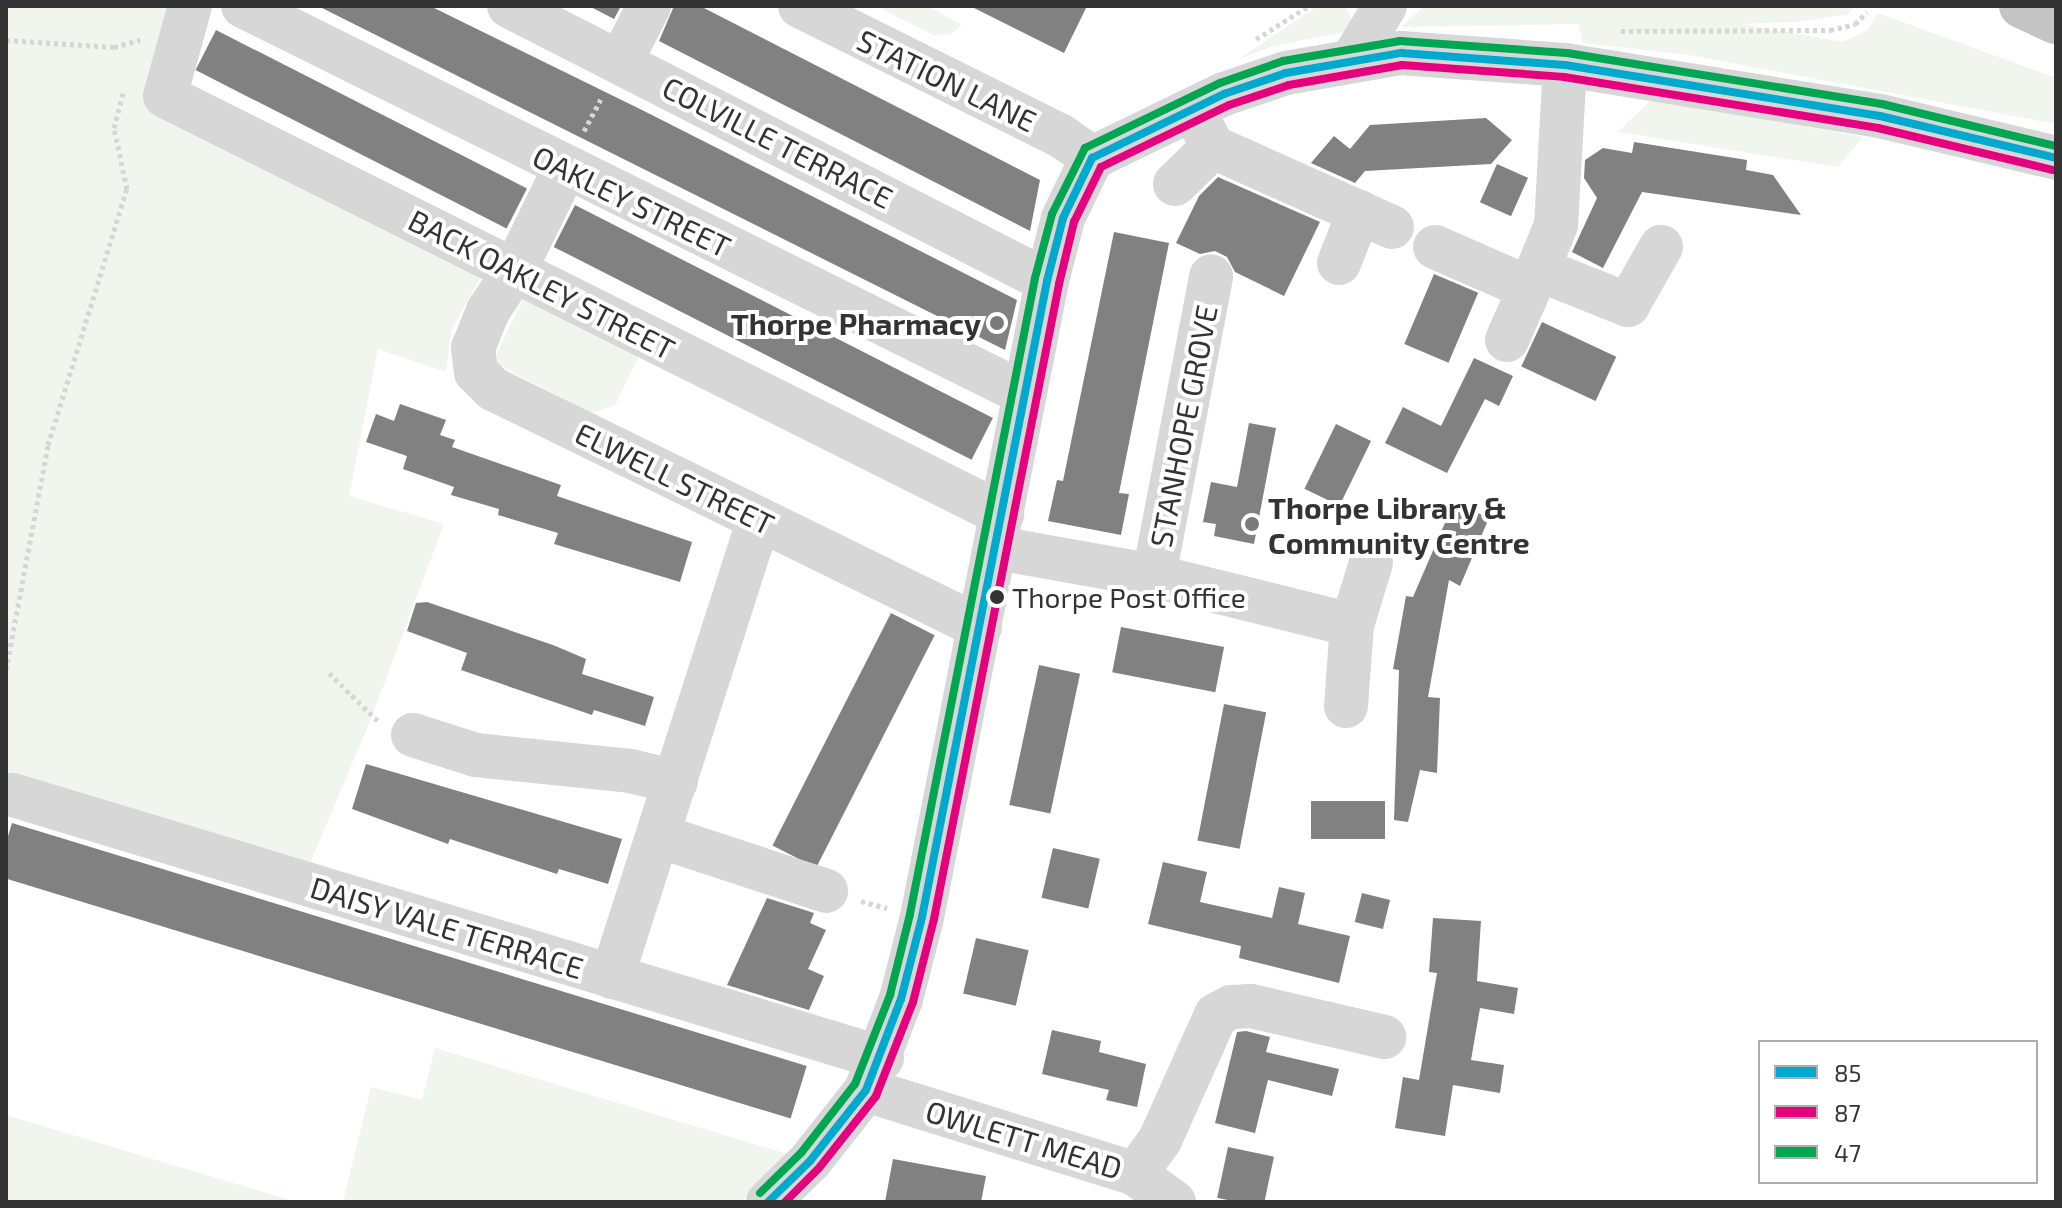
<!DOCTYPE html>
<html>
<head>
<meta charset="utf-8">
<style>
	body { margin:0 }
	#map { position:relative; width:2062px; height:1208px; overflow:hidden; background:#fff; font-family:"Exo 2",sans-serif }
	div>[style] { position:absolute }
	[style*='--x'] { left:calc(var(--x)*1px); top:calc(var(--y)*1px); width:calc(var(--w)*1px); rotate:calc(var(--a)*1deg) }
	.green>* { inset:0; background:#f0f5ed }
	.building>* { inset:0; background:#818181; transform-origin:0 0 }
	.path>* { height:5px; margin-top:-2.5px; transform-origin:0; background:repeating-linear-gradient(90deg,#d6d6d6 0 4px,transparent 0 8px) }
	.minor>* { height:44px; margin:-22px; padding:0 22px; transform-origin:22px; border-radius:22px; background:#d7d7d7 }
	.highway>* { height:44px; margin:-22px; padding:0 22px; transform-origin:22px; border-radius:22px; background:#c4c4c4 }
	.bus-1>* { height:8px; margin:-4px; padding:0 4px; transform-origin:4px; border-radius:4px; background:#00a9ce }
	.bus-2>* { height:8px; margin:-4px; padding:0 4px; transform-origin:4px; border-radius:4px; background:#e5007d }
	.bus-3>* { height:8px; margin:-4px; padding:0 4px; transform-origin:4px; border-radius:4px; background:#00a651 }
	.dots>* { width:22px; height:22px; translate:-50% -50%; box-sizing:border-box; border:4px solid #fff; border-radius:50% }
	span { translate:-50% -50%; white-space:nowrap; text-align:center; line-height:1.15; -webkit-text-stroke:8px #fff; paint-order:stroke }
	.bus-label { font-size:28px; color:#333 }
	.left { translate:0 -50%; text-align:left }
	.street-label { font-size:30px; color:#333 }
	.poi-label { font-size:30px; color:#333; font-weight:700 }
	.right { translate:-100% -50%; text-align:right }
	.frame { position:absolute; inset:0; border:8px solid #333; pointer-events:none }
	.legend { position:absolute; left:1758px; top:1040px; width:280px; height:144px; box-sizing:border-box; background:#fff; border:2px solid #adadad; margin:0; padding:10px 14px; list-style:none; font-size:24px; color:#333 }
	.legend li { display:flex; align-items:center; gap:16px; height:40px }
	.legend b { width:40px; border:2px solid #adadad }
</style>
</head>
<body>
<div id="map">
	<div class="green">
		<div style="clip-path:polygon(6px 6px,190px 6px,165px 96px,491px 259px,452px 329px,446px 372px,378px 349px,349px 496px,444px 524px,371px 719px,302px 882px,13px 796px,6px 820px)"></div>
		<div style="clip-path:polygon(876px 6px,928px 6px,962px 25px,951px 34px,935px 36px)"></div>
		<div style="clip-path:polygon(1317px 6px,1346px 6px,1355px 30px,1273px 46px,1239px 59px)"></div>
		<div style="clip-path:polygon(1424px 6px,1855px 6px,1848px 14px,1796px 22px,1741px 24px,1843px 42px,1868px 30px,1878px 13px,2056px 78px,2056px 124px,1689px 55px,1583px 43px,1578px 24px,1401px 27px)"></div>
		<div style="clip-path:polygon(1651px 100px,1736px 114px,1863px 137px,1838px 167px,1618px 132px)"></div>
		<div style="clip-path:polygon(525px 295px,641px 352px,615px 405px,591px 413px,493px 362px)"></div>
		<div style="clip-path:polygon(435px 1048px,791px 1155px,741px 1202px,343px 1202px,371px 1087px,422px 1100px)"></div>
		<div style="clip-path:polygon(6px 1115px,297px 1202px,6px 1202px)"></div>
	</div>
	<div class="building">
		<div style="clip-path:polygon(318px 6px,430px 6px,644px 111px,1017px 300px,1005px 350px)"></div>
		<div style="clip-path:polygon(589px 6px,621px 6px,614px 19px)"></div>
		<div style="clip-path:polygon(674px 6px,700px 6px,1040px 180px,1030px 231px,659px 41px)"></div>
		<div style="clip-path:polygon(970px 6px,1087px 6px,1064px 53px)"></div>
		<div style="left:216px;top:30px;width:349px;height:45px;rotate:27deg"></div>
		<div style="clip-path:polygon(1486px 118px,1512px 140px,1491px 164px,1365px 171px,1355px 183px,1311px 163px,1334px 136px,1350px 149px,1370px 125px)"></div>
		<div style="clip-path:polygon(1634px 142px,1747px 160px,1746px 170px,1773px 175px,1801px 215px,1642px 192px,1603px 268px,1572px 252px,1597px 198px,1584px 178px,1585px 160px,1603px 148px,1632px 153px)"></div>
		<div style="left:1497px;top:164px;width:34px;height:42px;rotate:24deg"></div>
		<div style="clip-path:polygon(1218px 177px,1320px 222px,1284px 296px,1235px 272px,1227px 257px,1215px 251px,1200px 254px,1176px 243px,1199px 196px)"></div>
		<div style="left:575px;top:205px;width:469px;height:47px;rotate:27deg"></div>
		<div style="clip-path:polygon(1114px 232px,1169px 243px,1119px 493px,1129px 494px,1121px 535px,1048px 521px,1057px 480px,1063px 481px)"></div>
		<div style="left:1434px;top:274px;width:48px;height:76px;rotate:23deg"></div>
		<div style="left:1542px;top:322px;width:82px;height:49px;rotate:25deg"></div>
		<div style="clip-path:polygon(1474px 358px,1513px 376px,1499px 406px,1485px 399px,1447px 473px,1385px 443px,1403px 407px,1441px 426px)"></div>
		<div style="clip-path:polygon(400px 404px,446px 420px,440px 435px,455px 440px,452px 447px,561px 485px,557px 496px,692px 542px,680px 582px,554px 544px,558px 533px,498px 515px,499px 509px,451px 495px,454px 487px,403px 469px,407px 456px,366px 442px,376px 414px,394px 421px)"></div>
		<div style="clip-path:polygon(1249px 423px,1276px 428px,1254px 544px,1214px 536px,1216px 524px,1203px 522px,1211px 482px,1237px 487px)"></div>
		<div style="left:1336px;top:424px;width:39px;height:72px;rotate:26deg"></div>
		<div style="clip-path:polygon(1454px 502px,1489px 518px,1460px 586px,1449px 580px,1428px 697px,1440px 698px,1437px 773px,1420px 770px,1408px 822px,1394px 820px,1399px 670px,1393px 669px,1406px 596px,1413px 597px)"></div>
		<div style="clip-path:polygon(427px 602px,553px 645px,586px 659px,582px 674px,654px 697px,645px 726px,594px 710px,592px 715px,461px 670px,467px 653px,407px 631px,416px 603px)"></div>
		<div style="left:891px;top:613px;width:49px;height:261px;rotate:27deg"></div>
		<div style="left:1121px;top:627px;width:105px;height:46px;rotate:11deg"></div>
		<div style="left:1039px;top:665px;width:42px;height:143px;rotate:12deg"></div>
		<div style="left:1224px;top:704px;width:43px;height:139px;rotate:11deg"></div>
		<div style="clip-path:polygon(366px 764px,622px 839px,608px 884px,559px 869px,557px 874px,450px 839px,448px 844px,352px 809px)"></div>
		<div style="left:1311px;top:801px;width:74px;height:38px"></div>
		<div style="left:12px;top:823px;width:831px;height:55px;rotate:17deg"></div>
		<div style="left:1053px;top:848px;width:48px;height:51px;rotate:13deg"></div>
		<div style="clip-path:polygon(1163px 862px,1207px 872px,1200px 902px,1272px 918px,1279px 887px,1305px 893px,1298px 924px,1350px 936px,1339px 983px,1239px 958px,1241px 946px,1148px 924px)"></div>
		<div style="left:1362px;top:893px;width:29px;height:30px;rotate:14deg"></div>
		<div style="clip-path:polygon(767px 898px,814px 913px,810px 923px,826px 930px,808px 969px,824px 976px,809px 1010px,727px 985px)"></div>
		<div style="clip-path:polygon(1433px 918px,1481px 921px,1477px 981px,1518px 988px,1514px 1014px,1480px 1008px,1471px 1060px,1504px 1065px,1500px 1093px,1453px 1085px,1445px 1136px,1395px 1128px,1403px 1077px,1419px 1080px,1437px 973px,1429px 972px)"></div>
		<div style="left:976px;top:938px;width:54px;height:57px;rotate:13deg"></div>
		<div style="clip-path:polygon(1052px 1030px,1101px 1041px,1099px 1052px,1146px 1064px,1137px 1107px,1106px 1100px,1109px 1090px,1042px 1074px)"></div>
		<div style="clip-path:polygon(1246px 1031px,1270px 1037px,1266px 1052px,1339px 1069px,1332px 1096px,1268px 1080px,1255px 1133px,1215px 1123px,1237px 1032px)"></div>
		<div style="left:1228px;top:1147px;width:47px;height:52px;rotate:12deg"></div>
		<div style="clip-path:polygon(893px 1159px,986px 1176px,981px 1202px,885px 1202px)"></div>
	</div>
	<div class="path">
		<div style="--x:1621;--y:31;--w:209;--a:-0.3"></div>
		<div style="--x:1830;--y:30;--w:26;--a:-13"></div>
		<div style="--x:1855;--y:24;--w:17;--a:-45"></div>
		<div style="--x:1256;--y:39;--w:62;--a:-31.9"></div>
		<div style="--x:6;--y:40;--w:108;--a:3.7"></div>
		<div style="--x:114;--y:47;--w:27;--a:-15"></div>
		<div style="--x:584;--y:131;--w:38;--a:-62"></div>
		<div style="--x:6;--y:670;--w:229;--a:-79.4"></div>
		<div style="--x:48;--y:445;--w:268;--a:-72.9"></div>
		<div style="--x:127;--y:189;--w:62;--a:-102"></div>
		<div style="--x:114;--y:128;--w:40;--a:-75.6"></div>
		<div style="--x:329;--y:673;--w:70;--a:44.4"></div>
		<div style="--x:861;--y:901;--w:27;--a:15"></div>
	</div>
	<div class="minor">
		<div style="--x:190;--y:6;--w:93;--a:105.5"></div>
		<div style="--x:165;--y:96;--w:936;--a:26.54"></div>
		<div style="--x:243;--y:6;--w:871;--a:26.39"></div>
		<div style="--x:509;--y:6;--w:604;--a:27.07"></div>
		<div style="--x:800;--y:6;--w:292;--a:26.5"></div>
		<div style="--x:1061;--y:136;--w:38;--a:35"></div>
		<div style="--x:1353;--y:59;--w:62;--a:-58.9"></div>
		<div style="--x:621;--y:61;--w:62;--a:-63"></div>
		<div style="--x:1565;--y:65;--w:160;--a:93.2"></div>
		<div style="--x:1556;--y:225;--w:48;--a:112.2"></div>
		<div style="--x:1538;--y:269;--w:97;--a:21.8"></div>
		<div style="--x:1628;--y:305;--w:67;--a:-60.4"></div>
		<div style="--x:1193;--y:110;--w:42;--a:61.6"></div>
		<div style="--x:1213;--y:147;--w:196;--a:24.1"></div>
		<div style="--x:565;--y:168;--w:114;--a:116.1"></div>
		<div style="--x:515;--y:270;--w:49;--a:123.4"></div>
		<div style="--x:488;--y:311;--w:40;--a:112"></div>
		<div style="--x:473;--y:348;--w:24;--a:83"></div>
		<div style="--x:476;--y:372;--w:24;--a:45"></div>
		<div style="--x:493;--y:389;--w:542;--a:26.05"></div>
		<div style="--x:1175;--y:184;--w:53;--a:-44.2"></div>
		<div style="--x:1435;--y:247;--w:103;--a:23.6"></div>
		<div style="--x:1339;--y:263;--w:55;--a:-68.6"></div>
		<div style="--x:1507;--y:340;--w:77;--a:-66.4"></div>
		<div style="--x:997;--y:548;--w:159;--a:10.1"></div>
		<div style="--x:1154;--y:576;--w:204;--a:13.9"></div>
		<div style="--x:1154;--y:576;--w:305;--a:-79.2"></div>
		<div style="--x:1346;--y:706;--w:81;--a:-85.8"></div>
		<div style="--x:1352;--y:625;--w:65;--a:-73"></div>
		<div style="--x:413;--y:735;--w:66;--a:17.6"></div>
		<div style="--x:476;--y:755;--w:155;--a:5.9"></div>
		<div style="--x:630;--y:771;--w:47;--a:13.4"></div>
		<div style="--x:13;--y:795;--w:908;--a:16.84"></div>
		<div style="--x:659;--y:836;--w:176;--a:18.2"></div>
		<div style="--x:612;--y:977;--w:481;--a:-72.2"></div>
		<div style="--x:866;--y:1090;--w:282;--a:17.3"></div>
		<div style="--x:1135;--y:1174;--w:48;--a:35.7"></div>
		<div style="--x:1135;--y:1174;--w:42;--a:-53.7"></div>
		<div style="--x:1160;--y:1140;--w:137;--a:-65.9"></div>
		<div style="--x:1216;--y:1015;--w:17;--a:-28"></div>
		<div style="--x:1231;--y:1007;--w:20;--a:-3"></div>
		<div style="--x:1251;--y:1006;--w:137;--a:13.1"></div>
		<div style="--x:768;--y:1202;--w:59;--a:-44.3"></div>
		<div style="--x:810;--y:1161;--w:90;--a:-51.7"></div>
		<div style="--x:866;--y:1090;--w:97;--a:-69"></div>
		<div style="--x:901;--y:999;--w:85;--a:-75.6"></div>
		<div style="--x:922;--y:917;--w:648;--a:-78.88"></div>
		<div style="--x:1047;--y:281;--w:65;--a:-75.7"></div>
		<div style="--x:1063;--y:218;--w:67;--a:-64.2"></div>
		<div style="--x:1092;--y:158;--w:147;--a:-25.9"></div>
		<div style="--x:1224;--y:94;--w:65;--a:-18.7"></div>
		<div style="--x:1286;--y:73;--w:117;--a:-9.9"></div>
		<div style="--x:1401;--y:53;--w:164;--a:4.2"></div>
		<div style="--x:1565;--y:65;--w:319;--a:9.2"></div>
		<div style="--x:1880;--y:116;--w:181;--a:13.4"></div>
	</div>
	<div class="highway">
		<div style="--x:2021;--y:6;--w:38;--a:25"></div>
	</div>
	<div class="bus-1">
		<div style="--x:768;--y:1202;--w:59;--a:-44.3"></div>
		<div style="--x:810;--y:1161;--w:90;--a:-51.7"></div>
		<div style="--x:866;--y:1090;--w:97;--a:-69"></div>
		<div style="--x:901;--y:999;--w:85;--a:-75.6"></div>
		<div style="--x:922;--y:917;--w:648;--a:-78.88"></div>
		<div style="--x:1047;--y:281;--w:65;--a:-75.7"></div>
		<div style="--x:1063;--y:218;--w:67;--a:-64.2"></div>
		<div style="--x:1092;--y:158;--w:147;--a:-25.9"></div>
		<div style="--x:1224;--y:94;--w:65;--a:-18.7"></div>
		<div style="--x:1286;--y:73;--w:117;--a:-9.9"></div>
		<div style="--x:1401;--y:53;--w:164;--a:4.2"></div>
		<div style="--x:1565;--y:65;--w:319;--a:9.2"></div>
		<div style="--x:1880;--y:116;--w:181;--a:13.4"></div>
	</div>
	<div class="bus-2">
		<div style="--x:785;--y:1202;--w:48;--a:-45"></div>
		<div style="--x:819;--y:1168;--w:92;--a:-51.6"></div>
		<div style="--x:876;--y:1096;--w:101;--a:-68.5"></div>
		<div style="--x:913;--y:1002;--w:86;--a:-75.8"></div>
		<div style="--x:934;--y:919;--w:647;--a:-78.86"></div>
		<div style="--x:1059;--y:284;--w:64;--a:-76.4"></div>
		<div style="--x:1074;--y:222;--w:61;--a:-63.9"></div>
		<div style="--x:1101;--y:167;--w:142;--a:-25.8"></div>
		<div style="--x:1229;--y:105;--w:63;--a:-18.4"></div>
		<div style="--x:1289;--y:85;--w:115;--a:-10"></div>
		<div style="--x:1402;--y:65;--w:162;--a:4.2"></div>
		<div style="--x:1564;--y:77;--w:318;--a:9.2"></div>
		<div style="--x:1878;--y:128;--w:180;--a:13.5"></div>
	</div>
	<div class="bus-3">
		<div style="--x:760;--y:1193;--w:57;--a:-44.3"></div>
		<div style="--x:801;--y:1153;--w:88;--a:-52"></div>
		<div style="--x:855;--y:1084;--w:96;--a:-68.5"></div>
		<div style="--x:890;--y:995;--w:83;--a:-76.1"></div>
		<div style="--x:910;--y:914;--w:648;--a:-78.88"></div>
		<div style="--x:1035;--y:278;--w:66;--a:-75.1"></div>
		<div style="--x:1052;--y:214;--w:74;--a:-63.4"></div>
		<div style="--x:1085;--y:148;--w:150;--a:-25.7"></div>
		<div style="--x:1220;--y:83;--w:67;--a:-19.2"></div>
		<div style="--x:1283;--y:61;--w:119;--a:-9.7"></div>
		<div style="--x:1400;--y:41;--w:167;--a:4.1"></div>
		<div style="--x:1567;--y:53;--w:319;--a:9.2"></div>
		<div style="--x:1882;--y:104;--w:179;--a:13.6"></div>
	</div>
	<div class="dots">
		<div style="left:997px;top:323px;background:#7a7a7a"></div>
		<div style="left:1252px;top:524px;background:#7a7a7a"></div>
		<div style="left:997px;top:597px;background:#333"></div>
	</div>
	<div class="bus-label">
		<span class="left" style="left:1012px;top:597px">Thorpe Post Office</span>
	</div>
	<div class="street-label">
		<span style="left:947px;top:80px;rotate:26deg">STATION LANE</span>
		<span style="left:778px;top:142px;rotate:27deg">COLVILLE TERRACE</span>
		<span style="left:632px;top:201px;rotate:26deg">OAKLEY STREET</span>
		<span style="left:542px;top:284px;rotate:27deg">BACK OAKLEY STREET</span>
		<span style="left:1183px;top:426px;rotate:-79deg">STANHOPE GROVE</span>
		<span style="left:675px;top:478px;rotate:26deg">ELWELL STREET</span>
		<span style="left:447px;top:927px;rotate:17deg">DAISY VALE TERRACE</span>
		<span style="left:1024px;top:1139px;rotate:17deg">OWLETT MEAD</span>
	</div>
	<div class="poi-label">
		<span class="right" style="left:981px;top:323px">Thorpe Pharmacy</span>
		<span class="left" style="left:1268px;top:524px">Thorpe Library &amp;<br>Community Centre</span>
	</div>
	<div class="frame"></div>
	<ul class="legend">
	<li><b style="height:10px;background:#00a9ce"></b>85</li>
	<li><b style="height:10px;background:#e5007d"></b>87</li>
	<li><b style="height:10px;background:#00a651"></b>47</li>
	</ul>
</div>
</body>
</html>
